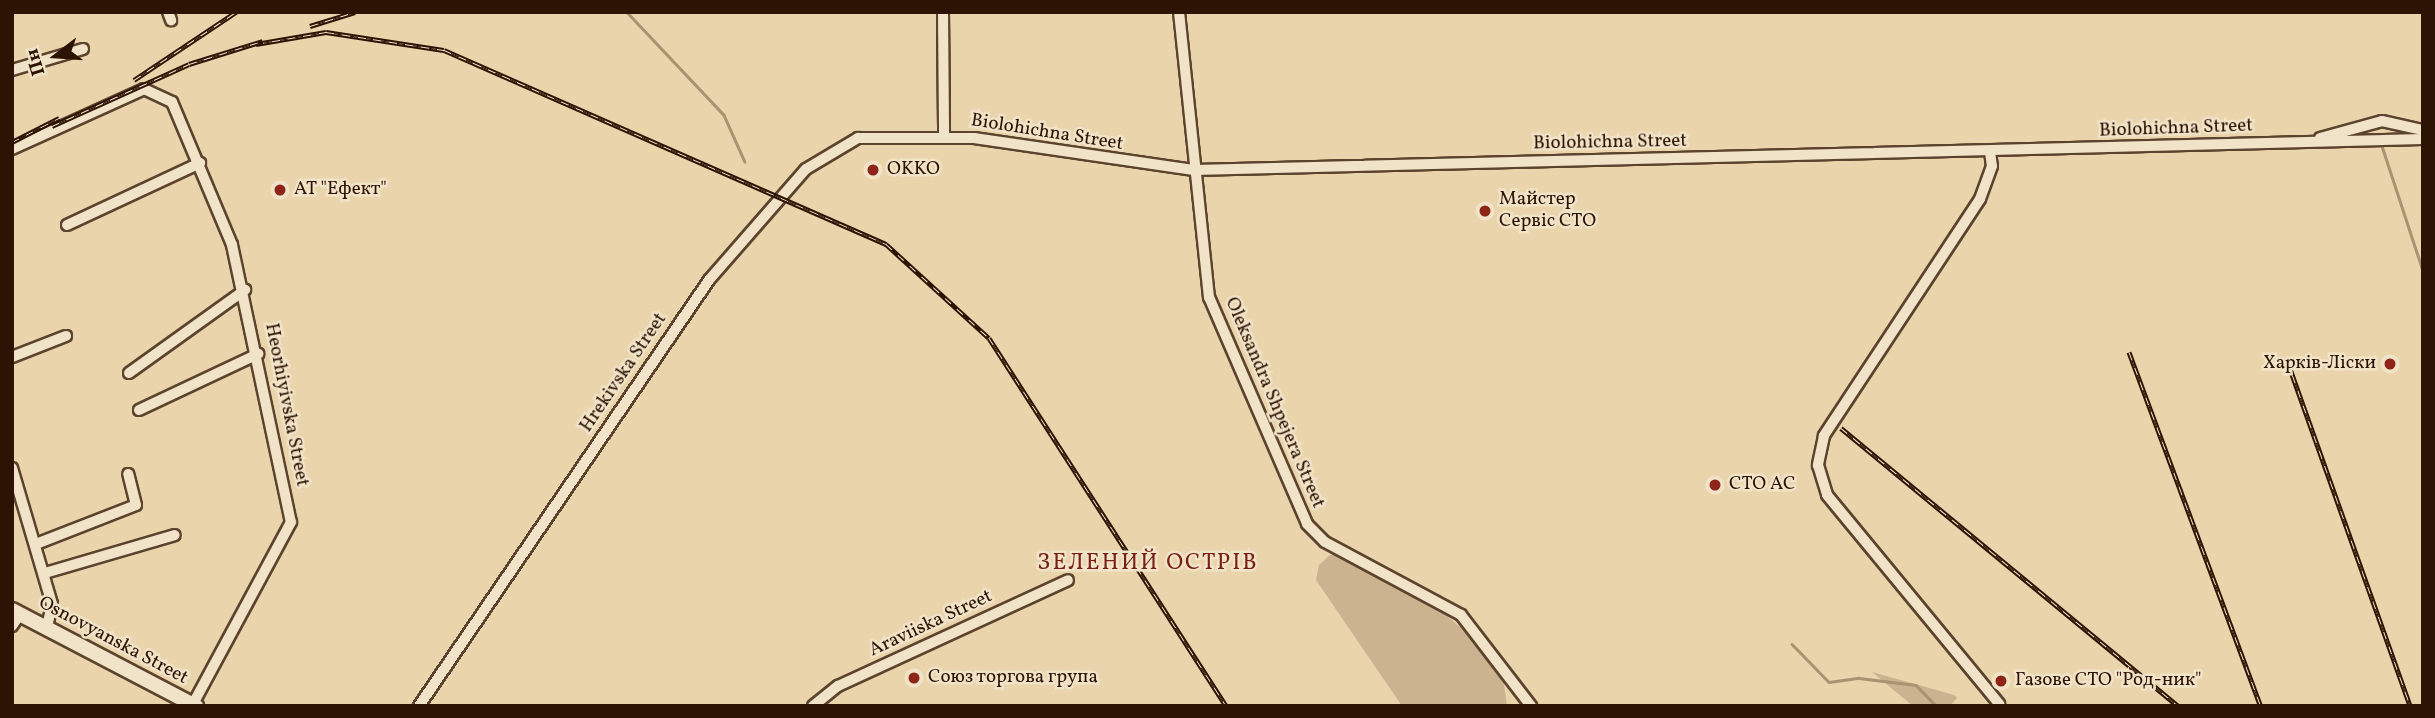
<!DOCTYPE html>
<html>
<head>
<meta charset="utf-8">
<style>
	body { margin:0 }
	#map { position:relative; width:2435px; height:718px; overflow:hidden; background:#ead4ab; font-family:Vollkorn,serif }
	div>[style] { position:absolute }
	[style*='--x'] { left:calc(var(--x)*1px); top:calc(var(--y)*1px); width:calc(var(--w)*1px); rotate:calc(var(--a)*1deg) }
	.green>* { inset:0; background:#cab38e }
	.stream>* { height:2.5px; margin:-1.25px; padding:0 1.25px; transform-origin:1.25px; border-radius:1.25px; background:#aa9272 }
	.roads { filter:drop-shadow(2px 0 #5c432d) drop-shadow(-2px 0 #5c432d) drop-shadow(0 2px #5c432d) drop-shadow(0 -2px #5c432d) }
	.minor>* { height:10px; margin:-5px; padding:0 5px; transform-origin:5px; border-radius:5px; background:#f1e3c8 }
	.tertiary>* { height:14px; margin:-7px; padding:0 7px; transform-origin:7px; border-radius:7px; background:#f1e3c8 }
	.rail>* { height:5px; margin-top:-2.5px; transform-origin:0; background:repeating-linear-gradient(90deg,#f1e3c8 0 8px,#2d1303 0 16px); box-sizing:border-box; border-block:2px solid #2d1303 }
	.dots>* { width:19px; height:19px; translate:-50% -50%; box-sizing:border-box; border:4px solid #f1e3c8; border-radius:50% }
	span { translate:-50% -50%; white-space:nowrap; text-align:center; line-height:1.15; -webkit-text-stroke:5px #f1e3c8; paint-order:stroke }
	.street-label { font-size:19px; color:#2d1303 }
	.poi-label { font-size:19px; color:#2d1303 }
	.left { translate:0 -50%; text-align:left }
	.right { translate:-100% -50%; text-align:right }
	.quarter-label { font-size:23px; color:#7a1f14; letter-spacing:2px }
	.frame { position:absolute; inset:0; border:14px solid #2d1303; pointer-events:none }
	.north { position:absolute; left:21px; top:21px; width:70px; height:70px; -webkit-text-stroke:5px #f1e3c8; paint-order:stroke; rotate:253deg; font-size:19px; font-weight:700; line-height:28px; text-align:center; color:#2d1303 }
	.north::after { content:''; display:block; margin:auto; width:24px; height:32px; background:#2d1303; clip-path:polygon(50% 0,100% 100%,50% 72%,0 100%) }
</style>
</head>
<body>
<div id="map">
	<div class="green">
		<div style="clip-path:polygon(1330px 555px,1344px 555px,1426px 600px,1477px 640px,1503px 678px,1507px 706px,1402px 706px,1316px 580px,1319px 565px)"></div>
		<div style="clip-path:polygon(1872px 672px,1954px 695px,1957px 698px,1950px 706px,1913px 706px)"></div>
	</div>
	<div class="stream">
		<div style="--x:627;--y:12;--w:141;--a:46.7"></div>
		<div style="--x:724;--y:115;--w:51;--a:65.9"></div>
		<div style="--x:2381;--y:143;--w:135;--a:71.8"></div>
		<div style="--x:1792;--y:644;--w:53;--a:45.8"></div>
		<div style="--x:1829;--y:682;--w:30;--a:-8"></div>
		<div style="--x:1859;--y:678;--w:57;--a:7"></div>
		<div style="--x:1916;--y:685;--w:29;--a:46"></div>
	</div>
	<div class="roads">
		<div class="minor">
			<div style="--x:168;--y:12;--w:9;--a:69"></div>
			<div style="--x:943;--y:12;--w:123;--a:89.5"></div>
			<div style="--x:1179;--y:12;--w:287;--a:84"></div>
			<div style="--x:1209;--y:297;--w:247;--a:66.6"></div>
			<div style="--x:1307;--y:524;--w:25;--a:45"></div>
			<div style="--x:1325;--y:542;--w:154;--a:28.2"></div>
			<div style="--x:1461;--y:615;--w:115;--a:52.4"></div>
			<div style="--x:12;--y:70;--w:74;--a:-16.5"></div>
			<div style="--x:2320;--y:138;--w:64;--a:-15.3"></div>
			<div style="--x:2382;--y:121;--w:42;--a:12.4"></div>
			<div style="--x:12;--y:149;--w:145;--a:-24.4"></div>
			<div style="--x:144;--y:89;--w:31;--a:25"></div>
			<div style="--x:172;--y:102;--w:155;--a:67.2"></div>
			<div style="--x:232;--y:245;--w:283;--a:78"></div>
			<div style="--x:291;--y:522;--w:207;--a:118.3"></div>
			<div style="--x:1990;--y:152;--w:14;--a:82"></div>
			<div style="--x:1992;--y:166;--w:35;--a:110"></div>
			<div style="--x:1980;--y:199;--w:284;--a:123.4"></div>
			<div style="--x:1824;--y:436;--w:30;--a:102"></div>
			<div style="--x:1818;--y:465;--w:31;--a:73"></div>
			<div style="--x:1827;--y:495;--w:271;--a:50.5"></div>
			<div style="--x:67;--y:225;--w:147;--a:-25"></div>
			<div style="--x:12;--y:357;--w:58;--a:-21.3"></div>
			<div style="--x:129;--y:373;--w:143;--a:-35.6"></div>
			<div style="--x:139;--y:410;--w:132;--a:-25.2"></div>
			<div style="--x:12;--y:468;--w:142;--a:73.6"></div>
			<div style="--x:52;--y:604;--w:25;--a:102"></div>
			<div style="--x:36;--y:544;--w:107;--a:-21.3"></div>
			<div style="--x:136;--y:505;--w:32;--a:-104"></div>
			<div style="--x:45;--y:573;--w:135;--a:-16.3"></div>
			<div style="--x:12;--y:626;--w:14;--a:-56"></div>
			<div style="--x:419;--y:706;--w:515;--a:-55.75"></div>
			<div style="--x:709;--y:280;--w:147;--a:-48.9"></div>
			<div style="--x:806;--y:169;--w:61;--a:-30.8"></div>
			<div style="--x:858;--y:138;--w:116;--a:0"></div>
			<div style="--x:974;--y:138;--w:222;--a:8.3"></div>
			<div style="--x:1194;--y:170;--w:1229;--a:-1.44"></div>
			<div style="--x:813;--y:706;--w:32;--a:-39"></div>
			<div style="--x:838;--y:686;--w:253;--a:-24.7"></div>
		</div>
		<div class="tertiary">
			<div style="--x:12;--y:610;--w:208;--a:27.6"></div>
		</div>
	</div>
	<div class="rail">
		<div style="--x:310;--y:26;--w:47;--a:-17.3"></div>
		<div style="--x:256;--y:44;--w:71;--a:-9.7"></div>
		<div style="--x:326;--y:32;--w:119;--a:8.7"></div>
		<div style="--x:444;--y:50;--w:483;--a:23.7"></div>
		<div style="--x:886;--y:244;--w:139;--a:42.4"></div>
		<div style="--x:989;--y:338;--w:438;--a:57.2"></div>
		<div style="--x:134;--y:80;--w:123;--a:-33.7"></div>
		<div style="--x:52;--y:126;--w:150;--a:-24.3"></div>
		<div style="--x:189;--y:64;--w:77;--a:-17.3"></div>
		<div style="--x:12;--y:142;--w:53;--a:-27.1"></div>
		<div style="--x:2129;--y:352;--w:378;--a:69.6"></div>
		<div style="--x:2287;--y:360;--w:367;--a:70.4"></div>
		<div style="--x:1841;--y:428;--w:437;--a:39.5"></div>
	</div>
	<div class="dots">
		<div style="left:873px;top:170px;background:#8f2418"></div>
		<div style="left:280px;top:190px;background:#8f2418"></div>
		<div style="left:1485px;top:211px;background:#8f2418"></div>
		<div style="left:2390px;top:364px;background:#8f2418"></div>
		<div style="left:1715px;top:485px;background:#8f2418"></div>
		<div style="left:914px;top:678px;background:#8f2418"></div>
		<div style="left:2001px;top:681px;background:#8f2418"></div>
	</div>
	<div class="street-label">
		<span style="left:2176px;top:129px;rotate:-2deg">Biolohichna Street</span>
		<span style="left:1047px;top:133px;rotate:9deg">Biolohichna Street</span>
		<span style="left:1610px;top:143px;rotate:-1deg">Biolohichna Street</span>
		<span style="left:624px;top:373px;rotate:-56deg">Hrekivska Street</span>
		<span style="left:1274px;top:403px;rotate:67deg">Oleksandra Shpejera Street</span>
		<span style="left:286px;top:405px;rotate:79deg">Heorhiyivska Street</span>
		<span style="left:931px;top:624px;rotate:-25deg">Araviiska Street</span>
		<span style="left:113px;top:641px;rotate:28deg">Osnovyanska Street</span>
	</div>
	<div class="poi-label">
		<span class="left" style="left:887px;top:170px">OKKO</span>
		<span class="left" style="left:294px;top:190px">АТ "Ефект"</span>
		<span class="left" style="left:1499px;top:211px">Майстер<br>Сервіс СТО</span>
		<span class="right" style="left:2376px;top:364px">Харків-Ліски</span>
		<span class="left" style="left:1729px;top:485px">СТО АС</span>
		<span class="left" style="left:928px;top:678px">Союз торгова група</span>
		<span class="left" style="left:2015px;top:681px">Газове СТО "Род-ник"</span>
	</div>
	<div class="quarter-label">
		<span style="left:1148px;top:563px">ЗЕЛЕНИЙ ОСТРІВ</span>
	</div>
	<div class="frame"></div>
	<div class="north">Пн</div>
</div>
</body>
</html>
